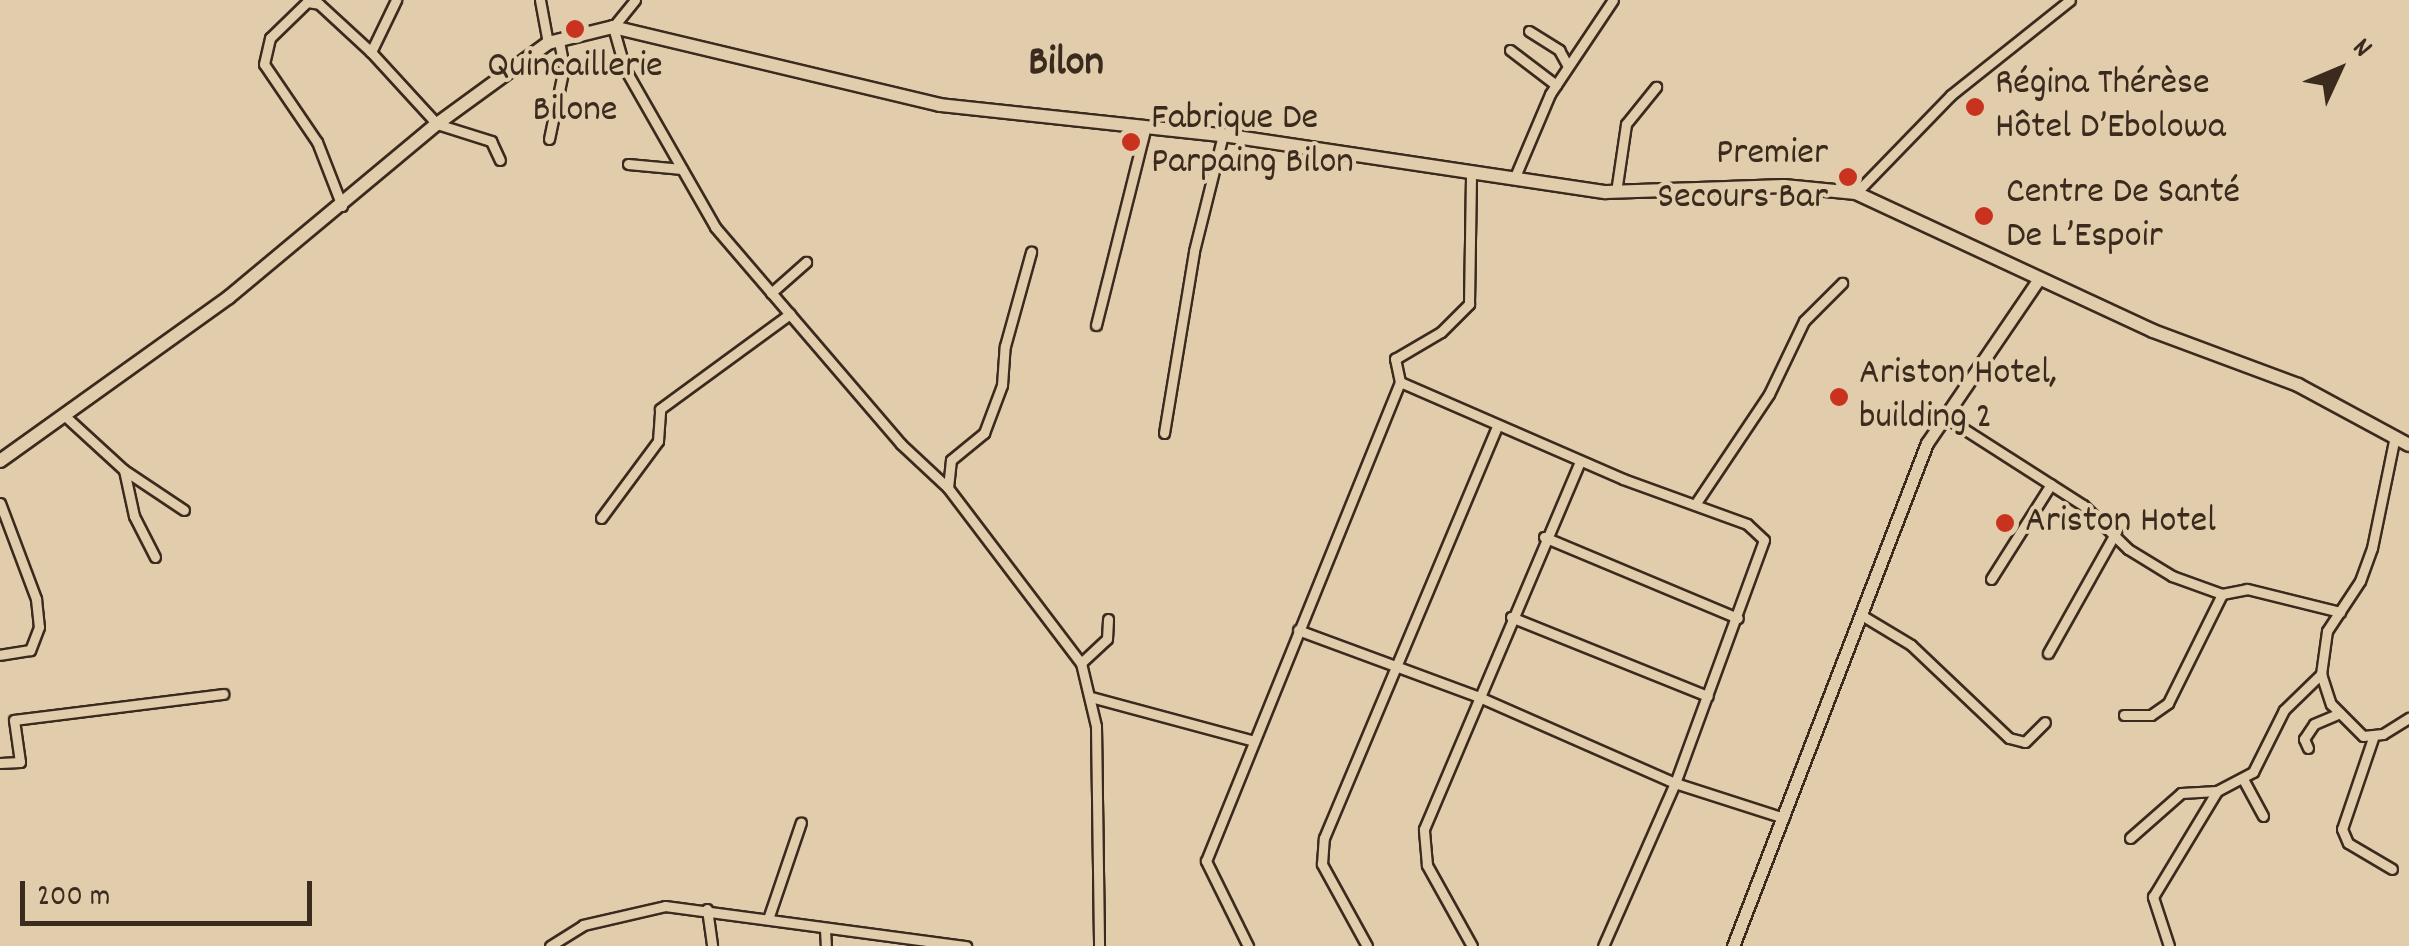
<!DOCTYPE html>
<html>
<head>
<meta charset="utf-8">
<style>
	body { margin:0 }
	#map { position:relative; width:2409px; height:946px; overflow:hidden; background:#e1cdab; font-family:Dekko,sans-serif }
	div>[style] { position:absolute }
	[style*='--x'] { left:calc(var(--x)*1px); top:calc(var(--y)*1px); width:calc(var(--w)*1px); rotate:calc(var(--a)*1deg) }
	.roads { filter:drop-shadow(2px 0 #3b2a1e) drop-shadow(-2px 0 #3b2a1e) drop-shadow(0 2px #3b2a1e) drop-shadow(0 -2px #3b2a1e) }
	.minor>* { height:9px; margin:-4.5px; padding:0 4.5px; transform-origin:4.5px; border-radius:4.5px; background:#e1cdab }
	.tertiary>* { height:11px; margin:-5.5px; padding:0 5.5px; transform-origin:5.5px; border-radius:5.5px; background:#e1cdab }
	.secondary>* { height:12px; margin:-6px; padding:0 6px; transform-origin:6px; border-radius:6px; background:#e1cdab }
	.dots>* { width:28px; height:28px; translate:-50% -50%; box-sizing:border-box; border:5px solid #e1cdab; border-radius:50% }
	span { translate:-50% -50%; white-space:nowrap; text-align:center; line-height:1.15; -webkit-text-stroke:8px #e1cdab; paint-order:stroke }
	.poi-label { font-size:38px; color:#3b2a1e }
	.left { translate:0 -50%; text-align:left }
	.right { translate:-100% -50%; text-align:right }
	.quarter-label { font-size:42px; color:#3b2a1e; font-weight:700 }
	.north { position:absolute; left:2289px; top:20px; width:100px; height:100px; -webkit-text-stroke:8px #e1cdab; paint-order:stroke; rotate:46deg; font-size:28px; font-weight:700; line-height:40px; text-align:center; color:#3b2a1e }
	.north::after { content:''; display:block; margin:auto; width:35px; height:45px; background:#3b2a1e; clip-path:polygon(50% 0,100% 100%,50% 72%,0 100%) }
	.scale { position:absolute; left:20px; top:881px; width:292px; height:45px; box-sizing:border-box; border:5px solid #3b2a1e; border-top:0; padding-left:12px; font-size:30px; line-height:35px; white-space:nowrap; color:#3b2a1e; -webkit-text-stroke:8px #e1cdab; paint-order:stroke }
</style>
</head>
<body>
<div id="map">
	<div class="roads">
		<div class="minor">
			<div style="--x:540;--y:0;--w:44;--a:79.5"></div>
			<div style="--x:635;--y:0;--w:35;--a:129"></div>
			<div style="--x:613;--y:27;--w:44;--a:74.1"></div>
			<div style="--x:625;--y:69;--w:182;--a:60.3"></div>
			<div style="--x:715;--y:227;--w:286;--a:49.4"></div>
			<div style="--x:901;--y:444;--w:64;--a:43.1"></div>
			<div style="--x:948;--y:488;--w:220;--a:52.8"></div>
			<div style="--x:1081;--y:663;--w:65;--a:76.6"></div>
			<div style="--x:1096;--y:726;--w:220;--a:89.2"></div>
			<div style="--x:1529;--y:31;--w:36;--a:32"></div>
			<div style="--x:1559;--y:50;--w:18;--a:61"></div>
			<div style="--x:1510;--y:50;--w:58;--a:37.3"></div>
			<div style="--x:371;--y:52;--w:58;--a:-64.3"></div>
			<div style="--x:549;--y:139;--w:74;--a:-78.2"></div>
			<div style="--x:564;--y:67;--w:26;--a:-101"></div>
			<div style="--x:628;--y:164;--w:54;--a:5.3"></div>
			<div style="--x:1514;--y:179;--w:92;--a:-67"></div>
			<div style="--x:1550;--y:94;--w:113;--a:-56.2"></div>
			<div style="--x:1616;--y:192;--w:69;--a:-81.6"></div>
			<div style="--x:1626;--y:124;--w:48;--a:-51"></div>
			<div style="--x:1856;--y:193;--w:136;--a:-45.9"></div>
			<div style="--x:1951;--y:95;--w:152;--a:-38.6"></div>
			<div style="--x:342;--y:206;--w:69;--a:-111.3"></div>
			<div style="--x:317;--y:142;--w:94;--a:-124.2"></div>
			<div style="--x:264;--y:64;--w:27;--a:-77"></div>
			<div style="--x:270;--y:38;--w:52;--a:-44.2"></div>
			<div style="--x:307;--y:2;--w:12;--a:9"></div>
			<div style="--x:319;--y:4;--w:71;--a:42.7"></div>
			<div style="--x:371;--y:52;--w:98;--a:47.5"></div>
			<div style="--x:437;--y:124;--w:57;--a:17.5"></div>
			<div style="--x:491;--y:141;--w:21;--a:65"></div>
			<div style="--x:771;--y:293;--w:47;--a:-41.5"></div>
			<div style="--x:1096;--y:325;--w:201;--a:-75.9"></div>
			<div style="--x:1400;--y:382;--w:243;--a:23.5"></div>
			<div style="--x:1623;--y:479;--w:132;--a:19.9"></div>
			<div style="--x:1747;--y:524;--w:23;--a:43"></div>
			<div style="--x:1764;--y:540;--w:259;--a:110.1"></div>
			<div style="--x:1675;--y:783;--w:178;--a:113.8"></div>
			<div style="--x:1942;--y:415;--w:167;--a:32.6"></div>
			<div style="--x:2083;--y:505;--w:63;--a:44.4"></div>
			<div style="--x:2128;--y:549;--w:52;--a:31.5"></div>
			<div style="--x:2172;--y:576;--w:53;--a:19.8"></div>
			<div style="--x:2222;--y:594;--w:25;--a:-11"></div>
			<div style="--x:2247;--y:589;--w:96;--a:13.9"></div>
			<div style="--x:65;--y:416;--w:80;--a:42.5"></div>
			<div style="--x:124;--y:470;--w:47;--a:77.7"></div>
			<div style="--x:134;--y:516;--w:46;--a:62.9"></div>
			<div style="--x:1164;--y:433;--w:184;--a:-80.6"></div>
			<div style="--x:1194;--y:251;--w:120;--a:-76"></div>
			<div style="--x:2395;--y:436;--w:114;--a:101.6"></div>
			<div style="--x:2372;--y:548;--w:35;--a:110"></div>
			<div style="--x:2360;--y:581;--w:60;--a:123.4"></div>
			<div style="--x:2327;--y:631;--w:43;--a:97.9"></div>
			<div style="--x:2321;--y:674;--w:32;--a:72"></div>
			<div style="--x:2331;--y:704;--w:45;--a:45"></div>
			<div style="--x:2363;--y:736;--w:20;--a:-6"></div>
			<div style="--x:2383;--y:734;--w:31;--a:-32"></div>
			<div style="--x:124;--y:470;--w:72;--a:33.7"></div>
			<div style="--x:948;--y:488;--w:28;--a:-84"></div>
			<div style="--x:951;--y:460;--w:43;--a:-39.3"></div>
			<div style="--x:984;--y:433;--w:51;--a:-69.4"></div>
			<div style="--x:1002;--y:385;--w:39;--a:-86"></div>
			<div style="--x:1005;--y:346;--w:98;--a:-74.5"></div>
			<div style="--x:0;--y:503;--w:103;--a:69.4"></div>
			<div style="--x:36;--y:599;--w:28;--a:84"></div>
			<div style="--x:39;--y:627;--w:25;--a:111"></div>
			<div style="--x:30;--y:650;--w:30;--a:171"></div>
			<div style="--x:1696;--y:503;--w:131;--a:-56.2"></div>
			<div style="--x:1769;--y:394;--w:81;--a:-64.4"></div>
			<div style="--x:1804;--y:321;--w:54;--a:-45"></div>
			<div style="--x:601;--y:518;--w:96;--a:-53.5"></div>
			<div style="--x:658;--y:441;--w:32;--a:-86"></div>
			<div style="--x:660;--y:409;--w:161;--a:-36.2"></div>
			<div style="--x:1544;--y:537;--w:210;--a:22.7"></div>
			<div style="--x:1991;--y:579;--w:112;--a:-57.7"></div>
			<div style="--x:1863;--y:616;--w:56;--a:31.1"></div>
			<div style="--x:1911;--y:645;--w:135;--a:43.5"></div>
			<div style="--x:2009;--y:738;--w:16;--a:14"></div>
			<div style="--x:2025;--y:742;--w:28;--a:-45"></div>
			<div style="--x:1511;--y:617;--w:212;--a:21.9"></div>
			<div style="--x:1298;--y:630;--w:193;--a:20.3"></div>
			<div style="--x:1479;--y:697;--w:214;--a:23.7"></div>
			<div style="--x:1675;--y:783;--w:114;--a:17.8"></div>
			<div style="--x:2048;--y:653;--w:139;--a:-60.7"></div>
			<div style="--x:1081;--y:663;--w:35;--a:-43"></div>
			<div style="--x:1107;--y:639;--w:20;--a:-87"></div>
			<div style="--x:1091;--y:697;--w:169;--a:15.1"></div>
			<div style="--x:2124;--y:715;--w:27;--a:0"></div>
			<div style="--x:2151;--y:715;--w:21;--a:-35"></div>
			<div style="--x:2168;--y:703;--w:122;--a:-63.6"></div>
			<div style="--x:2373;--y:738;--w:96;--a:108.8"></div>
			<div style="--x:2342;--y:829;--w:15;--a:67"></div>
			<div style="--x:2348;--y:843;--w:51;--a:30.6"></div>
			<div style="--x:2308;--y:748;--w:10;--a:-114"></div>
			<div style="--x:2304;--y:739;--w:18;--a:-56"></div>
			<div style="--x:2314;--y:724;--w:28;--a:-23"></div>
			<div style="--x:0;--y:763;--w:20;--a:-3"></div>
			<div style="--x:20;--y:762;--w:42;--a:-98.1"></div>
			<div style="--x:14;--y:720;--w:211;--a:-7.1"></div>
			<div style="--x:2243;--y:779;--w:42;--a:61.6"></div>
			<div style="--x:2130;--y:838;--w:68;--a:-41.4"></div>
			<div style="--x:2181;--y:793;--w:36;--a:-3"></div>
			<div style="--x:2217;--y:791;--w:41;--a:-27.8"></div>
			<div style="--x:2253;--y:772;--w:69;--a:-63.4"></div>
			<div style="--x:2284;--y:710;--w:52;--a:-44.2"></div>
			<div style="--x:707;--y:909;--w:37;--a:82"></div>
			<div style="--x:768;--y:919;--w:102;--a:-71.2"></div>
			<div style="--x:825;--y:929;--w:17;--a:87"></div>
			<div style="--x:550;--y:946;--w:39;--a:-32"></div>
			<div style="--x:583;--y:925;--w:84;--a:-13"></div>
			<div style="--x:665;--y:906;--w:304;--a:7.6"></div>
			<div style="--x:1248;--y:946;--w:95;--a:-116.3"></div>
			<div style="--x:1206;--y:861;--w:517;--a:-67.95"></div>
			<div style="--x:1400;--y:382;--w:24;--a:-102"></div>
			<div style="--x:1395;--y:359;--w:53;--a:-30.4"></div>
			<div style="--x:1441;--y:332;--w:40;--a:-45"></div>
			<div style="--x:1469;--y:304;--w:132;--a:-89.1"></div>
			<div style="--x:1367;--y:946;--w:94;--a:-118.8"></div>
			<div style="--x:1322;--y:864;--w:26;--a:-86"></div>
			<div style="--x:1324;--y:838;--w:447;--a:-67.2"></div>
			<div style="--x:1472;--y:946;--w:93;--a:-119.1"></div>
			<div style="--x:1427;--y:865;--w:36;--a:-95"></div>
			<div style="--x:1424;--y:829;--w:400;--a:-67"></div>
			<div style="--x:2169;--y:946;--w:52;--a:-108.1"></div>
			<div style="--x:2153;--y:897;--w:124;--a:-58.9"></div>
		</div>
		<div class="tertiary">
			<div style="--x:1733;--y:946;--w:539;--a:-68.91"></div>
			<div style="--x:1927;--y:443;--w:197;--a:-55.7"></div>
		</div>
		<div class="secondary">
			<div style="--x:0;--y:461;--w:282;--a:-35.6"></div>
			<div style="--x:229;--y:297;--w:271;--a:-39.8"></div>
			<div style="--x:437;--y:124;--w:137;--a:-36.1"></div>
			<div style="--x:548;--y:43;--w:67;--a:-13.8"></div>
			<div style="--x:613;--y:27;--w:336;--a:13.4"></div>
			<div style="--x:940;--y:105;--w:285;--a:6.1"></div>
			<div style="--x:1223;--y:135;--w:387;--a:8.5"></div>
			<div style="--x:1606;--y:192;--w:178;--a:-1.9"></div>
			<div style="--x:1784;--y:186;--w:72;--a:5.6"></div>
			<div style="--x:1856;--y:193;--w:327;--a:24.9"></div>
			<div style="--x:2153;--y:331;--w:155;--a:20.4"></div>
			<div style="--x:2298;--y:385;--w:126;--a:28.4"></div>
		</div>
	</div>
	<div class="dots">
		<div style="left:575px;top:29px;background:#c8321e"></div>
		<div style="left:1975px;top:107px;background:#c8321e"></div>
		<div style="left:1131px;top:142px;background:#c8321e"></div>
		<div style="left:1848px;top:177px;background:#c8321e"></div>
		<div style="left:1984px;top:216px;background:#c8321e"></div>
		<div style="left:1839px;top:397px;background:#c8321e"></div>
		<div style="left:2005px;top:523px;background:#c8321e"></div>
	</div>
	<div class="poi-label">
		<span style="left:575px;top:90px">Quincaillerie<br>Bilone</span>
		<span class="left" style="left:1995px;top:107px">Régina Thérèse<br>Hôtel D’Ebolowa</span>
		<span class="left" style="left:1151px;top:142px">Fabrique De<br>Parpaing Bilon</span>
		<span class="right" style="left:1828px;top:177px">Premier<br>Secours Bar</span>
		<span class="left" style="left:2006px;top:216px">Centre De Santé<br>De L’Espoir</span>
		<span class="left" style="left:1859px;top:397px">Ariston Hotel,<br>building 2</span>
		<span class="left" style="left:2025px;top:523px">Ariston Hotel</span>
	</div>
	<div class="quarter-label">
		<span style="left:1066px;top:65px">Bilon</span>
	</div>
	<div class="north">N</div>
	<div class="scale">200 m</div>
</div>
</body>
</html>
